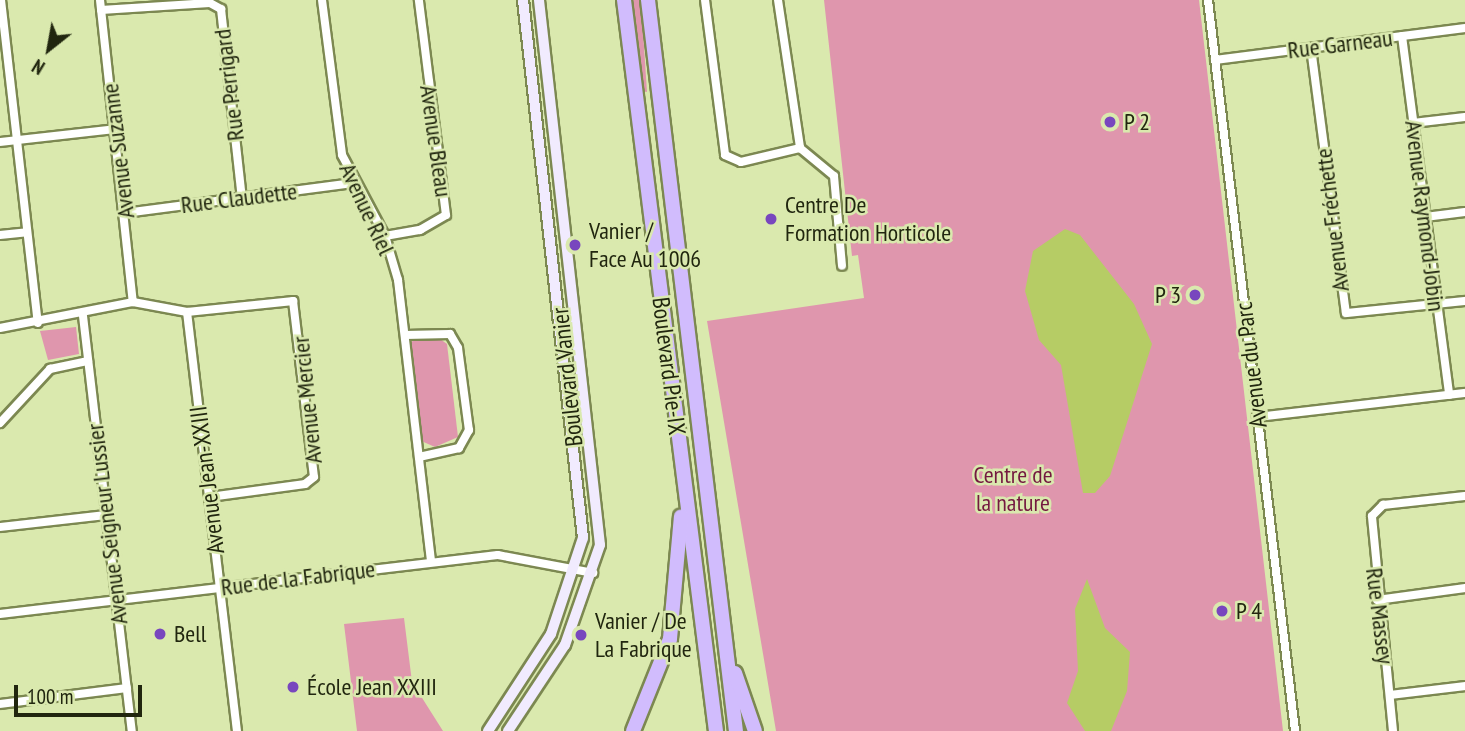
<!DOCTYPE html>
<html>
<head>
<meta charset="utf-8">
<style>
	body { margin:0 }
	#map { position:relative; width:1465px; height:731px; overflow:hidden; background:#dae9ae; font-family:"PT Sans Narrow",sans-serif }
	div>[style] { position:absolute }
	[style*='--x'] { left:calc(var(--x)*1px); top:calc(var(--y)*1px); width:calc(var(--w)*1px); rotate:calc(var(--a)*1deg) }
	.green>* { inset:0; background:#df96ad }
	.water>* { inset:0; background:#b6cc65 }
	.roads { filter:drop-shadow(2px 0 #7c8851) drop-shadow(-2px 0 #7c8851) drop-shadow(0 2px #7c8851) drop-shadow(0 -2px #7c8851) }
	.street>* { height:8px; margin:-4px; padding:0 4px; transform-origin:4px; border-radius:4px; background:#fff }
	.secondary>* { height:10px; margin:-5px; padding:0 5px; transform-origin:5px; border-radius:5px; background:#f1ebfe }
	.highway>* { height:14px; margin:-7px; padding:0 7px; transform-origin:7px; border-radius:7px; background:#d1bcfd }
	.dots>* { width:19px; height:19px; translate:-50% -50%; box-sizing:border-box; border:4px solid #dae9ae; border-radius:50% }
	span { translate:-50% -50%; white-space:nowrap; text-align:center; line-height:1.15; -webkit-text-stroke:5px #dae9ae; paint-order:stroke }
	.street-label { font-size:24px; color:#21260f }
	.poi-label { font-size:24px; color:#21260f }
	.left { translate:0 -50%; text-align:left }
	.right { translate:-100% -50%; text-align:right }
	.park-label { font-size:24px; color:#741940 }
	.north { position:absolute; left:14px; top:14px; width:70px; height:70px; -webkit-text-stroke:5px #dae9ae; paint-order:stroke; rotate:211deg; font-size:19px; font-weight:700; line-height:28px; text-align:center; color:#21260f }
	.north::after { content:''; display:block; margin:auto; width:24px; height:32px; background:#21260f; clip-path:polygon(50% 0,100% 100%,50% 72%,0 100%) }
	.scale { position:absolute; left:14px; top:685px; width:128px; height:32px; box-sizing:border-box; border:4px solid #21260f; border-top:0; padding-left:9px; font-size:21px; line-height:24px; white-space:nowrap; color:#21260f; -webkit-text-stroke:5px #dae9ae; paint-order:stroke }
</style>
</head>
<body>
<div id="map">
	<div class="green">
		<div style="clip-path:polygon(630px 0,641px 0,647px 92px,641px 91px)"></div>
		<div style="clip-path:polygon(824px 0,1199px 0,1283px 731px,776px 731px,707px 321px,864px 298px,858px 255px,852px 256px)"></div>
		<div style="clip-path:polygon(76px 327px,79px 354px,48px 360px,40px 331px)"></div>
		<div style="clip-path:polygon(436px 336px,447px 344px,458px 437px,435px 447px,419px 440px,409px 342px)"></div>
		<div style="clip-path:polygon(404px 618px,412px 682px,443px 731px,357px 731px,344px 624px)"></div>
	</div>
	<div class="water">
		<div style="clip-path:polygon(1065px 229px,1080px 235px,1134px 304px,1152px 344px,1110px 476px,1095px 493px,1083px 493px,1061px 365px,1039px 340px,1025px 291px,1033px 251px)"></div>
		<div style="clip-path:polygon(1087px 579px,1105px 628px,1130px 652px,1127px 691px,1111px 731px,1085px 731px,1067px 703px,1078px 671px,1075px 609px)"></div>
	</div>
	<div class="roads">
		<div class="street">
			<div style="--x:1;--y:0;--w:325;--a:83.5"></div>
			<div style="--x:100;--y:0;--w:304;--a:83.8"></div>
			<div style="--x:322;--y:0;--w:156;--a:82.6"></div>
			<div style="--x:342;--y:155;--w:92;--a:62"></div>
			<div style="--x:385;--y:236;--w:46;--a:73.5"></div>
			<div style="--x:398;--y:280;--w:284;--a:83.3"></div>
			<div style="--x:705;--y:0;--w:156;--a:82.6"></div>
			<div style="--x:725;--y:155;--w:17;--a:24"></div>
			<div style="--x:741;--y:162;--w:61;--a:-13.3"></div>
			<div style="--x:778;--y:0;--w:150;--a:81.5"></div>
			<div style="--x:1208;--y:0;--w:736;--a:83.21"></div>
			<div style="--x:101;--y:10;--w:109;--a:-3.7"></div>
			<div style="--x:210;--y:3;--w:13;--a:29"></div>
			<div style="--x:221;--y:9;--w:190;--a:83.7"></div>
			<div style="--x:1402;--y:36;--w:362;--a:82.5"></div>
			<div style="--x:1311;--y:48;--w:267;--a:82.5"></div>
			<div style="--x:1346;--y:313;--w:120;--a:-5.8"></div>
			<div style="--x:1215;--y:60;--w:252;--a:-7.3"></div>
			<div style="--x:1413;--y:123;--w:52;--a:-6.6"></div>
			<div style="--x:0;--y:142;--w:116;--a:-6.4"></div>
			<div style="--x:800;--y:148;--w:44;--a:39.5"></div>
			<div style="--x:834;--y:176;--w:90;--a:84.9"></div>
			<div style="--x:125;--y:213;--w:230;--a:-7.5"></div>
			<div style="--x:1425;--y:217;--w:40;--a:-7.1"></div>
			<div style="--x:0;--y:235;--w:27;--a:-6"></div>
			<div style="--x:385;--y:236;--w:36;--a:-10"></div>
			<div style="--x:420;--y:230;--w:30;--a:-30"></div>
			<div style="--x:446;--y:215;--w:217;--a:-97.2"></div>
			<div style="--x:187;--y:312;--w:422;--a:83.2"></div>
			<div style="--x:83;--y:316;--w:418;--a:83.3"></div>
			<div style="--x:0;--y:328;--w:136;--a:-11.1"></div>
			<div style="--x:133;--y:302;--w:55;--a:10.5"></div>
			<div style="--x:187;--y:312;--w:107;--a:-5.9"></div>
			<div style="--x:293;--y:301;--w:177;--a:83.2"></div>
			<div style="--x:314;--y:477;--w:11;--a:142"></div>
			<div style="--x:305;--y:484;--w:96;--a:172.2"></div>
			<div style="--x:405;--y:335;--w:45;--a:-1.3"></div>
			<div style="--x:450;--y:334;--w:16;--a:60"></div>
			<div style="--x:458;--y:348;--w:83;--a:82.4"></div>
			<div style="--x:469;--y:430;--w:21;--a:119"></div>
			<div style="--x:459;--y:448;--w:41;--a:167.3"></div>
			<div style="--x:1257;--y:417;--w:209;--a:-6.6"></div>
			<div style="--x:0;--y:423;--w:74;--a:-47.2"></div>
			<div style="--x:50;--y:369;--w:39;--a:-12"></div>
			<div style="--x:0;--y:527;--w:107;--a:-6.5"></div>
			<div style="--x:1377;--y:600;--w:89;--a:-7.8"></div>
			<div style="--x:0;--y:614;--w:501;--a:-6.76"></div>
			<div style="--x:498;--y:555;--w:97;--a:10.7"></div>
			<div style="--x:1390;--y:695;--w:76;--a:-6.8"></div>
			<div style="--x:0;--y:704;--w:128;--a:-7.2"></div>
			<div style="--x:1393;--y:731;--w:216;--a:-95.6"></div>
			<div style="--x:1372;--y:516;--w:16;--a:-45"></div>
			<div style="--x:1383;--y:505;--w:82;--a:-6.3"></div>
		</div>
		<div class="secondary">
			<div style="--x:488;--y:731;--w:116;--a:-57"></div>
			<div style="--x:551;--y:634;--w:101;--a:-71.6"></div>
			<div style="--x:583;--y:538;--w:541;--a:-96.36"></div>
			<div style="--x:508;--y:731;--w:103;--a:-56.5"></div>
			<div style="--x:565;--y:645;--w:106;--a:-70.7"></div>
			<div style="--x:600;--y:545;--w:548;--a:-96.39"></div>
		</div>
		<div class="highway">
			<div style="--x:624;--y:0;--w:737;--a:82.83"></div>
			<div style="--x:648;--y:0;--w:736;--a:83.14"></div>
			<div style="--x:735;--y:673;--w:61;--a:71"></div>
			<div style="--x:633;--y:731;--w:99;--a:-68.1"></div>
			<div style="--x:670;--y:639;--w:123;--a:-84.9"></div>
		</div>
	</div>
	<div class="dots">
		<div style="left:1110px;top:122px;background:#7846be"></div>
		<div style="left:771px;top:219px;background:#7846be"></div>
		<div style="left:575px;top:245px;background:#7846be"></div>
		<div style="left:1195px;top:295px;background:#7846be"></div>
		<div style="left:1222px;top:611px;background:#7846be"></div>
		<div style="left:160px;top:634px;background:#7846be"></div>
		<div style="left:581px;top:635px;background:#7846be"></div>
		<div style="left:293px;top:687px;background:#7846be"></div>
	</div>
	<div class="street-label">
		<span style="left:1340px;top:44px;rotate:-7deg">Rue Garneau</span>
		<span style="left:229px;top:85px;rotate:-97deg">Rue Perrigard</span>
		<span style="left:436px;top:141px;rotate:82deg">Avenue Bleau</span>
		<span style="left:118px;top:151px;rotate:-97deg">Avenue Suzanne</span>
		<span style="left:239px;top:198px;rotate:-7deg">Rue Claudette</span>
		<span style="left:367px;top:209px;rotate:65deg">Avenue Riel</span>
		<span style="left:1425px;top:216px;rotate:83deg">Avenue Raymond-Jobin</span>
		<span style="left:1332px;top:220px;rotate:-97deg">Avenue Fréchette</span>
		<span style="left:1251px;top:365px;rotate:-97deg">Avenue du Parc</span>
		<span style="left:669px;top:366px;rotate:83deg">Boulevard Pie-IX</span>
		<span style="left:567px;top:377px;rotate:-96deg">Boulevard Vanier</span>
		<span style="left:307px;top:400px;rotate:-96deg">Avenue Mercier</span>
		<span style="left:207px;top:480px;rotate:-97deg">Avenue Jean-XXIII</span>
		<span style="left:107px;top:524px;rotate:-97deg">Avenue Seigneur Lussier</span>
		<span style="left:298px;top:578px;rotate:-7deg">Rue de la Fabrique</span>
		<span style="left:1380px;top:616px;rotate:83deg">Rue Massey</span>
	</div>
	<div class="poi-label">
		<span class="left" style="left:1124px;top:122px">P 2</span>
		<span class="left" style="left:785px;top:219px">Centre De<br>Formation Horticole</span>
		<span class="left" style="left:589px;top:245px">Vanier /<br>Face Au 1006</span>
		<span class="right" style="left:1181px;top:295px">P 3</span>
		<span class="left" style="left:1236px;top:611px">P 4</span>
		<span class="left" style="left:595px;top:635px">Vanier / De<br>La Fabrique</span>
		<span class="left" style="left:174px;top:634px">Bell</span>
		<span class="left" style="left:307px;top:687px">École Jean XXIII</span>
	</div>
	<div class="park-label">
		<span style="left:1013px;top:489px">Centre de<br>la nature</span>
	</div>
	<div class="north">N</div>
	<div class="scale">100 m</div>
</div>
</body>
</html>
